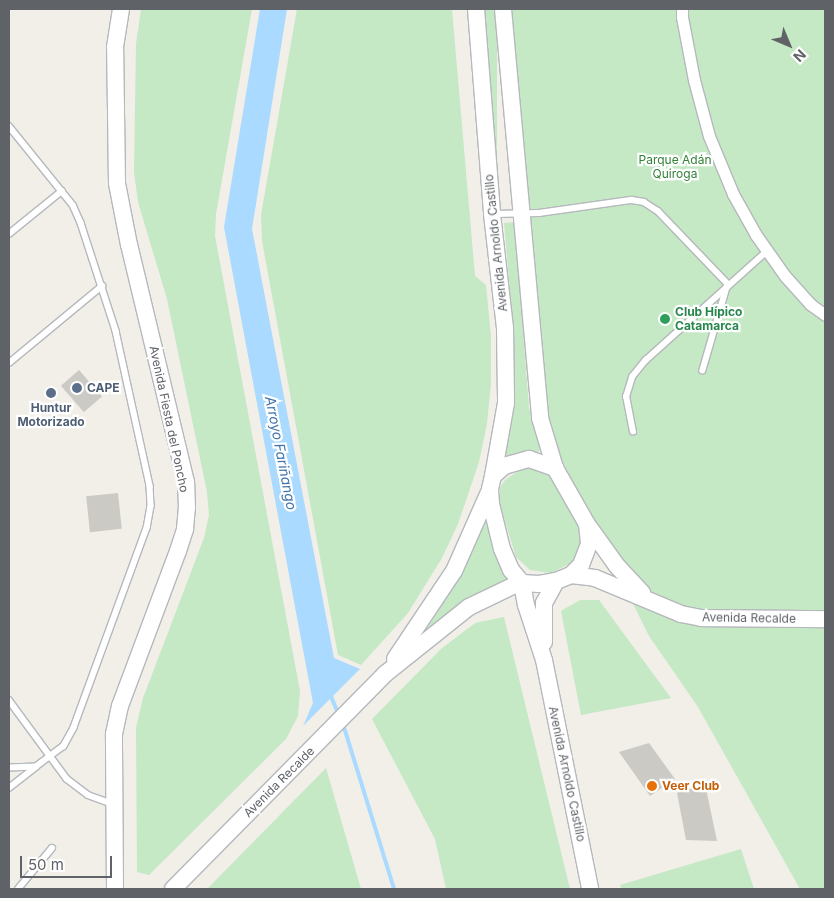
<!DOCTYPE html>
<html>
<head>
<meta charset="utf-8">
<style>
	body { margin:0 }
	#map { position:relative; width:834px; height:898px; overflow:hidden; background:#f1efe8; font-family:Inter,sans-serif }
	div>[style] { position:absolute }
	[style*='--x'] { left:calc(var(--x)*1px); top:calc(var(--y)*1px); width:calc(var(--w)*1px); rotate:calc(var(--a)*1deg) }
	.green>* { inset:0; background:#c5e8c5; transform-origin:0 0 }
	.water>* { inset:0; background:#aadaff }
	.stream>* { height:4px; margin:-2px; padding:0 2px; transform-origin:2px; border-radius:2px; background:#aadaff }
	.building>* { inset:0; background:#cccac5; transform-origin:0 0 }
	.roads { filter:drop-shadow(1px 0 #b5b8bc) drop-shadow(-1px 0 #b5b8bc) drop-shadow(0 1px #b5b8bc) drop-shadow(0 -1px #b5b8bc) }
	.lane>* { height:5.5px; margin:-2.75px; padding:0 2.75px; transform-origin:2.75px; border-radius:2.75px; background:#fff }
	.street>* { height:11px; margin:-5.5px; padding:0 5.5px; transform-origin:5.5px; border-radius:5.5px; background:#fff }
	.secondary>* { height:16px; margin:-8px; padding:0 8px; transform-origin:8px; border-radius:8px; background:#fff }
	.dots>* { width:14px; height:14px; translate:-50% -50%; box-sizing:border-box; border:2px solid #fff; border-radius:50% }
	span { translate:-50% -50%; white-space:nowrap; text-align:center; line-height:1.15; -webkit-text-stroke:4.5px #fff; paint-order:stroke }
	.park-label { font-size:12px; color:#348238 }
	.street-label { font-size:12px; color:#5f6368 }
	.leisure-label { font-size:12px; color:#27864d; font-weight:700 }
	.left { translate:0 -50%; text-align:left }
	.service-label { font-size:12px; color:#4e5e75; font-weight:700 }
	.food-label { font-size:12px; color:#c56008; font-weight:700 }
	.water-label { font-size:14px; color:#4174aa; font-style:italic }
	.frame { position:absolute; inset:0; border:10px solid #5f6368; pointer-events:none }
	.north { position:absolute; left:764px; top:20px; width:50px; height:50px; -webkit-text-stroke:4px #fff; paint-order:stroke; rotate:135deg; font-size:14px; font-weight:700; line-height:20px; text-align:center; color:#5f6368 }
	.north::after { content:''; display:block; margin:auto; width:18px; height:22px; background:#5f6368; clip-path:polygon(50% 0,100% 100%,50% 72%,0 100%) }
	.scale { position:absolute; left:20px; top:856px; width:92px; height:22px; box-sizing:border-box; border:2px solid #5f6368; border-top:0; padding-left:6px; font-size:15px; line-height:18px; white-space:nowrap; color:#5f6368; -webkit-text-stroke:4px #fff; paint-order:stroke }
</style>
</head>
<body>
<div id="map">
	<div class="green">
		<div style="clip-path:polygon(141px 9px,252px 9px,216px 214px,215px 236px,300px 691px,298px 716px,286px 739px,149px 875px,137px 872px,136px 728px,143px 698px,204px 538px,209px 515px,207px 492px,167px 299px,138px 202px,134px 172px,136px 44px)"></div>
		<div style="clip-path:polygon(297px 9px,452px 9px,475px 276px,486px 285px,491px 336px,491px 383px,487px 424px,479px 462px,458px 524px,442px 558px,408px 613px,361px 665px,338px 655px,262px 241px,261px 215px)"></div>
		<div style="left:484px;top:9px;width:13px;height:196px"></div>
		<div style="clip-path:polygon(511px 9px,825px 9px,825px 889px,800px 889px,698px 707px,649px 636px,552px 440px,544px 381px)"></div>
		<div style="clip-path:polygon(515px 222px,529px 408px,540px 450px,538px 452px,518px 453px,507px 457px,505px 455px,510px 427px,515px 375px,513px 325px,504px 223px)"></div>
		<div style="clip-path:polygon(533px 467px,541px 470px,554px 480px,581px 530px,582px 543px,578px 554px,571px 563px,551px 573px,530px 570px,516px 557px,500px 505px,500px 488px,505px 480px,521px 469px)"></div>
		<div style="clip-path:polygon(487px 520px,499px 563px,508px 581px,473px 595px,423px 635px,460px 575px)"></div>
		<div style="clip-path:polygon(580px 600px,599px 600px,671px 698px,581px 715px,561px 611px)"></div>
		<div style="clip-path:polygon(504px 617px,570px 889px,446px 889px,435px 839px,372px 719px,441px 649px,475px 623px)"></div>
		<div style="clip-path:polygon(326px 768px,361px 889px,207px 889px)"></div>
		<div style="clip-path:polygon(741px 849px,754px 889px,622px 889px,620px 885px)"></div>
	</div>
	<div class="water">
		<div style="clip-path:polygon(260px 9px,287px 9px,252px 229px,334px 658px,360px 669px,303px 726px,313px 703px,224px 227px)"></div>
	</div>
	<div class="stream">
		<div style="--x:330;--y:694;--w:23;--a:67"></div>
		<div style="--x:343;--y:724;--w:173;--a:72.8"></div>
	</div>
	<div class="building">
		<div style="left:79px;top:370px;width:35px;height:24px;rotate:49deg"></div>
		<div style="left:118px;top:493px;width:36px;height:32px;rotate:84deg"></div>
		<div style="clip-path:polygon(649px 743px,675px 779px,650px 796px,619px 752px)"></div>
		<div style="clip-path:polygon(705px 784px,717px 841px,686px 840px,677px 793px)"></div>
	</div>
	<div class="roads">
		<div class="lane">
			<div style="--x:9;--y:126;--w:102;--a:51"></div>
			<div style="--x:73;--y:205;--w:20;--a:66"></div>
			<div style="--x:81;--y:223;--w:114;--a:72"></div>
			<div style="--x:116;--y:331;--w:159;--a:77.6"></div>
			<div style="--x:150;--y:486;--w:20;--a:87"></div>
			<div style="--x:151;--y:506;--w:22;--a:100"></div>
			<div style="--x:147;--y:528;--w:213;--a:110.1"></div>
			<div style="--x:74;--y:728;--w:21;--a:119"></div>
			<div style="--x:64;--y:746;--w:35;--a:143"></div>
			<div style="--x:36;--y:767;--w:27;--a:178"></div>
			<div style="--x:495;--y:214;--w:44;--a:-1.3"></div>
			<div style="--x:539;--y:213;--w:94;--a:-8"></div>
			<div style="--x:632;--y:200;--w:12;--a:9"></div>
			<div style="--x:644;--y:202;--w:17;--a:33"></div>
			<div style="--x:658;--y:211;--w:101;--a:46.2"></div>
			<div style="--x:728;--y:284;--w:90;--a:106.2"></div>
			<div style="--x:9;--y:234;--w:68;--a:-39.1"></div>
			<div style="--x:9;--y:363;--w:121;--a:-39.6"></div>
			<div style="--x:633;--y:432;--w:36;--a:-101"></div>
			<div style="--x:626;--y:397;--w:21;--a:-73"></div>
			<div style="--x:632;--y:377;--w:22;--a:-51"></div>
			<div style="--x:646;--y:360;--w:163;--a:-42"></div>
			<div style="--x:9;--y:700;--w:98;--a:53.7"></div>
			<div style="--x:67;--y:779;--w:26;--a:37"></div>
			<div style="--x:88;--y:795;--w:27;--a:20"></div>
			<div style="--x:9;--y:788;--w:34;--a:-38"></div>
			<div style="--x:18;--y:889;--w:53;--a:-50.3"></div>
		</div>
		<div class="street">
			<div style="--x:682;--y:9;--w:8;--a:90"></div>
			<div style="--x:682;--y:17;--w:64;--a:79.2"></div>
			<div style="--x:694;--y:80;--w:58;--a:75"></div>
			<div style="--x:709;--y:136;--w:63;--a:67.5"></div>
			<div style="--x:733;--y:194;--w:47;--a:60.7"></div>
			<div style="--x:756;--y:235;--w:50;--a:54.7"></div>
			<div style="--x:785;--y:276;--w:38;--a:48"></div>
			<div style="--x:810;--y:304;--w:19;--a:36"></div>
		</div>
		<div class="secondary">
			<div style="--x:476;--y:9;--w:206;--a:85.5"></div>
			<div style="--x:492;--y:214;--w:115;--a:83.5"></div>
			<div style="--x:505;--y:328;--w:75;--a:89.2"></div>
			<div style="--x:506;--y:403;--w:74;--a:100.1"></div>
			<div style="--x:503;--y:9;--w:411;--a:84.8"></div>
			<div style="--x:540;--y:418;--w:52;--a:73.3"></div>
			<div style="--x:555;--y:468;--w:64;--a:60.3"></div>
			<div style="--x:587;--y:524;--w:20;--a:84"></div>
			<div style="--x:589;--y:544;--w:22;--a:111"></div>
			<div style="--x:581;--y:565;--w:14;--a:135"></div>
			<div style="--x:571;--y:575;--w:16;--a:158"></div>
			<div style="--x:556;--y:581;--w:17;--a:170"></div>
			<div style="--x:539;--y:584;--w:17;--a:-177"></div>
			<div style="--x:522;--y:583;--w:17;--a:-130"></div>
			<div style="--x:511;--y:570;--w:23;--a:-113"></div>
			<div style="--x:502;--y:549;--w:46;--a:-103.7"></div>
			<div style="--x:491;--y:504;--w:15;--a:-94"></div>
			<div style="--x:490;--y:489;--w:13;--a:-77"></div>
			<div style="--x:493;--y:476;--w:15;--a:-42"></div>
			<div style="--x:504;--y:466;--w:26;--a:-16"></div>
			<div style="--x:529;--y:459;--w:28;--a:19"></div>
			<div style="--x:589;--y:527;--w:48;--a:54.3"></div>
			<div style="--x:617;--y:566;--w:37;--a:47"></div>
			<div style="--x:571;--y:575;--w:24;--a:7"></div>
			<div style="--x:595;--y:578;--w:93;--a:22.7"></div>
			<div style="--x:681;--y:614;--w:21;--a:11"></div>
			<div style="--x:702;--y:618;--w:123;--a:0.5"></div>
			<div style="--x:522;--y:583;--w:22;--a:80"></div>
			<div style="--x:526;--y:605;--w:58;--a:71.9"></div>
			<div style="--x:544;--y:660;--w:234;--a:78.6"></div>
			<div style="--x:544;--y:642;--w:39;--a:-90"></div>
			<div style="--x:544;--y:603;--w:25;--a:-61"></div>
			<div style="--x:395;--y:659;--w:106;--a:-56.2"></div>
			<div style="--x:454;--y:571;--w:86;--a:-66.1"></div>
			<div style="--x:115;--y:889;--w:155;--a:-90.4"></div>
			<div style="--x:114;--y:734;--w:29;--a:-78"></div>
			<div style="--x:120;--y:706;--w:165;--a:-69.5"></div>
			<div style="--x:178;--y:551;--w:23;--a:-72"></div>
			<div style="--x:185;--y:529;--w:21;--a:-85"></div>
			<div style="--x:187;--y:508;--w:26;--a:-92"></div>
			<div style="--x:186;--y:482;--w:244;--a:-103.5"></div>
			<div style="--x:129;--y:245;--w:63;--a:-101"></div>
			<div style="--x:117;--y:183;--w:136;--a:-90.8"></div>
			<div style="--x:115;--y:47;--w:38;--a:-81"></div>
			<div style="--x:173;--y:889;--w:302;--a:-45.4"></div>
			<div style="--x:385;--y:674;--w:107;--a:-38.6"></div>
			<div style="--x:469;--y:607;--w:58;--a:-25.7"></div>
		</div>
	</div>
	<div class="dots">
		<div style="left:665px;top:319px;background:#2e9e5b"></div>
		<div style="left:77px;top:388px;background:#5c6f8a"></div>
		<div style="left:51px;top:393px;background:#5c6f8a"></div>
		<div style="left:652px;top:786px;background:#e8710a"></div>
	</div>
	<div class="park-label">
		<span style="left:675px;top:167px">Parque Adán<br>Quiroga</span>
	</div>
	<div class="street-label">
		<span style="left:496px;top:243px;rotate:-96deg">Avenida Arnoldo Castillo</span>
		<span style="left:169px;top:419px;rotate:78deg">Avenida Fiesta del Poncho</span>
		<span style="left:749px;top:618px;rotate:1deg">Avenida Recalde</span>
		<span style="left:567px;top:774px;rotate:78deg">Avenida Arnoldo Castillo</span>
		<span style="left:279px;top:782px;rotate:-45deg">Avenida Recalde</span>
	</div>
	<div class="leisure-label">
		<span class="left" style="left:675px;top:319px">Club Hípico<br>Catamarca</span>
	</div>
	<div class="service-label">
		<span class="left" style="left:87px;top:388px">CAPE</span>
		<span style="left:51px;top:415px">Huntur<br>Motorizado</span>
	</div>
	<div class="food-label">
		<span class="left" style="left:662px;top:786px">Veer Club</span>
	</div>
	<div class="water-label">
		<span style="left:281px;top:453px;rotate:79deg">Arroyo Fariñango</span>
	</div>
	<div class="frame"></div>
	<div class="north">N</div>
	<div class="scale">50 m</div>
</div>
</body>
</html>
